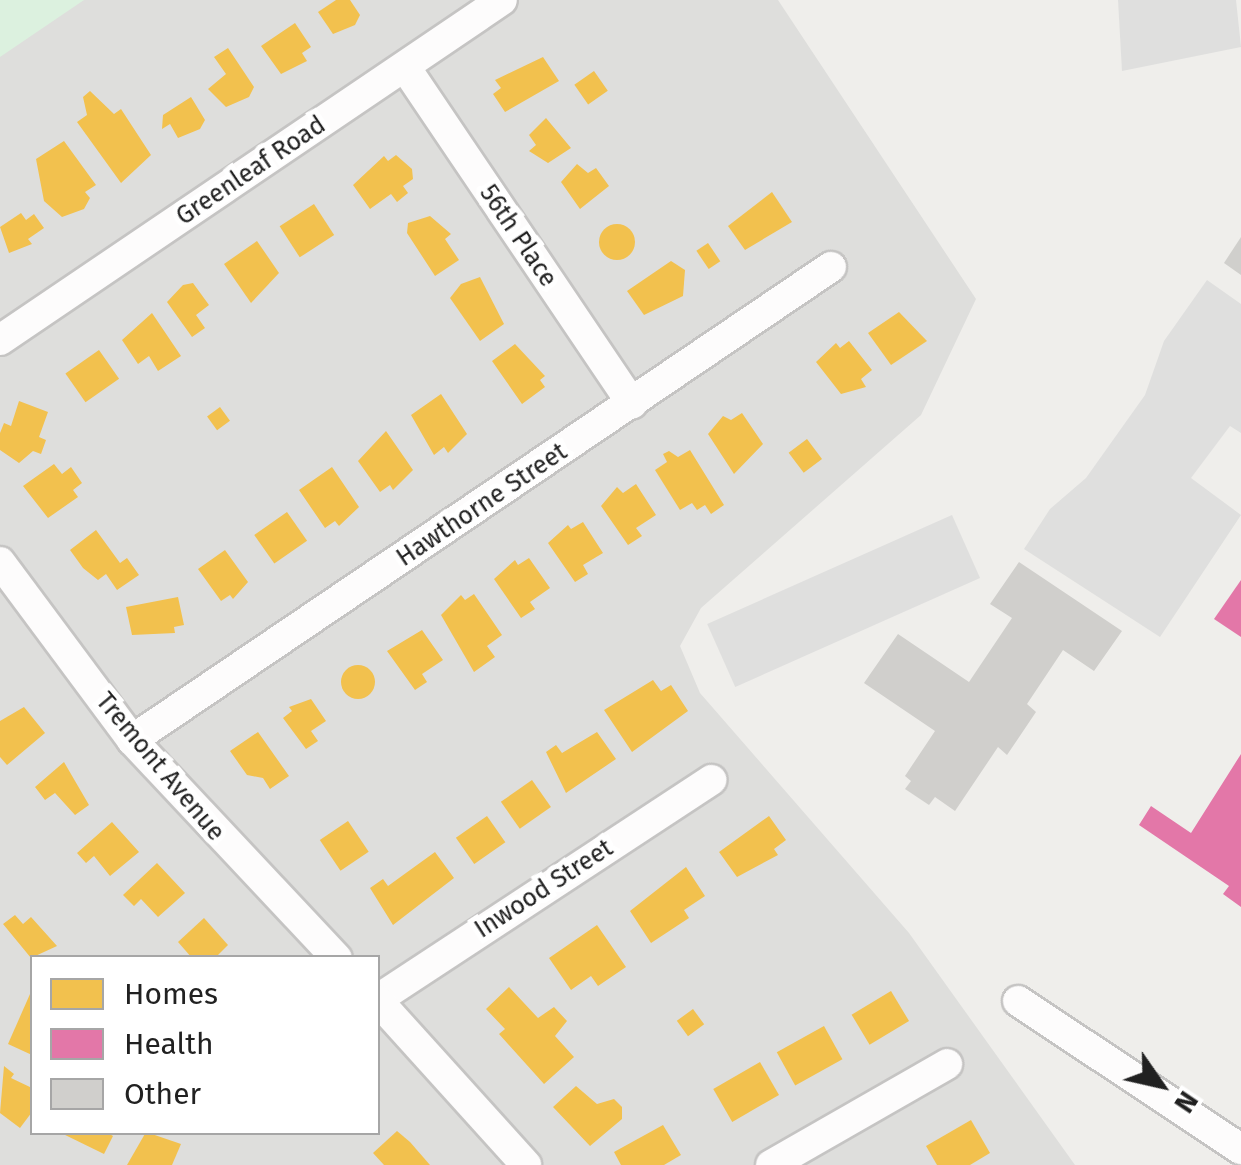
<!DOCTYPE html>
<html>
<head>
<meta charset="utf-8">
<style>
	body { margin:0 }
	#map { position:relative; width:1241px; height:1165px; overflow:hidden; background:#efeeeb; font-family:"Fira Sans",sans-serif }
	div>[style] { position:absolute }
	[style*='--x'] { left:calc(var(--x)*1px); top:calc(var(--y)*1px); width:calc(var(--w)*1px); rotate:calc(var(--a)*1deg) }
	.residential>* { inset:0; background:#dededc }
	.park>* { inset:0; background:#dcf1df }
	.parking>* { inset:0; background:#dfdfde; transform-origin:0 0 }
	.homes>* { inset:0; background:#f2c14e; transform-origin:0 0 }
	.round { border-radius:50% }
	.health>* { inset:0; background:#e377a8 }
	.building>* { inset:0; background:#d0cfcc }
	.roads { filter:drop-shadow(2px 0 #c5c4c3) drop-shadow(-2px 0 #c5c4c3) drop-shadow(0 2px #c5c4c3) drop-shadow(0 -2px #c5c4c3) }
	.street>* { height:30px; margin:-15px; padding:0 15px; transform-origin:15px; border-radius:15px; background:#fdfcfc }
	span { translate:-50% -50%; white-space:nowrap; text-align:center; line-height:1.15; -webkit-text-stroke:10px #fff; paint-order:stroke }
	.street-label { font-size:25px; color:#212121 }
	.legend { position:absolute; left:30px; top:955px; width:350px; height:180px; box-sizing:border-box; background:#fff; border:2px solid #a6a6a6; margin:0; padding:12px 18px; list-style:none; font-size:30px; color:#212121 }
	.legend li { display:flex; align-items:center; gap:20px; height:50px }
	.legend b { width:50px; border:2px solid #a6a6a6 }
	.north { position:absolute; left:1111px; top:1035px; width:100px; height:100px; -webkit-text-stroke:8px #fff; paint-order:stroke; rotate:124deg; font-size:28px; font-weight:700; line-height:40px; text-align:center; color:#212121 }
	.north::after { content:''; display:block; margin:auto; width:35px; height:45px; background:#212121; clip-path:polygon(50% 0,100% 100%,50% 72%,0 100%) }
</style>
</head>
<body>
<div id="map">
	<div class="residential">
		<div style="clip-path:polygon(evenodd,80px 0,778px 0,976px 299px,921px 415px,701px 608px,680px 646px,700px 693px,909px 933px,1075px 1165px,0 1165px,0 54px,80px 0,32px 958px,378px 958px,378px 1132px,32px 1132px,32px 958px)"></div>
	</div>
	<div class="park">
		<div style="clip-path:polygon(0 0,84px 0,0 57px)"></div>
	</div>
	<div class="parking">
		<div style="clip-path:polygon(1118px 0,1236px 0,1241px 47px,1122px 71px)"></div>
		<div style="clip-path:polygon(1207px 280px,1241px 304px,1241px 433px,1230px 426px,1191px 478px,1241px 515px,1160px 637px,1024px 549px,1050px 509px,1086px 478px,1145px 395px,1164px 341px)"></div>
		<div style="left:952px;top:515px;width:69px;height:268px;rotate:66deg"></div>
	</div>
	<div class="homes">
		<div style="clip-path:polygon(336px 0,350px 0,360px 15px,355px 25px,333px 34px,318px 12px)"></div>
		<div style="clip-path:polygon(295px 23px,311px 47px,302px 53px,307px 61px,281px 74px,261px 46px)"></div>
		<div style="clip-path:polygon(228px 48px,254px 87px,249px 97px,226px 107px,208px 89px,226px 74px,214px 57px)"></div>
		<div style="clip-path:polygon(543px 57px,559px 81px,505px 112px,493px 94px,501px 88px,495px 80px)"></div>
		<div style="left:594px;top:71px;width:24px;height:24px;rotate:55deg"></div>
		<div style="clip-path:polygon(90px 91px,114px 114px,121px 109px,151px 155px,121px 183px,77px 122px,87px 115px,83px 97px)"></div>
		<div style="clip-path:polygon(191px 97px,205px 120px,200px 129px,178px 138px,170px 124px,162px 129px,163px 115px)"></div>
		<div style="clip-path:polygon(546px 118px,571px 148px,548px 163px,529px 151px,536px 145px,529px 135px)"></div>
		<div style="clip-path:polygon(64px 141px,96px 185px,85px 192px,90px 198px,84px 209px,62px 217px,44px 201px,36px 159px)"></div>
		<div style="clip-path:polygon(396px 155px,412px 169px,413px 179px,403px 186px,408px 193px,397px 202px,391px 194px,370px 209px,353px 185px,384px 156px,388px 161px)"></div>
		<div style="clip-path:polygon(577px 164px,588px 173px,596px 168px,609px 186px,580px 209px,561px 182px)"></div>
		<div style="clip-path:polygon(772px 192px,792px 222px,745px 250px,728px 226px)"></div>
		<div style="left:314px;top:204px;width:37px;height:41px;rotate:57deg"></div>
		<div style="clip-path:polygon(21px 213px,26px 220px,34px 214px,44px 228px,28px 239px,32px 244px,9px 253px,0 227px)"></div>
		<div style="clip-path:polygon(430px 216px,451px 234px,445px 239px,459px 260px,435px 276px,407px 233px,408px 223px)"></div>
		<div class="round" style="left:599px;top:224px;width:36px;height:36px"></div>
		<div style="clip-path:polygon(257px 241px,279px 273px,251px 303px,224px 264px)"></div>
		<div style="left:708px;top:243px;width:22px;height:14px;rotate:56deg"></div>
		<div style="clip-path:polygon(671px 261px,685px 270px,683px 296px,644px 315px,627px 291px)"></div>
		<div style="clip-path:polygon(480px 277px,504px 324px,480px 341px,450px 298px,461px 284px)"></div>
		<div style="clip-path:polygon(193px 283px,209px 305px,196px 315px,205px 328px,192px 337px,167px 302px,183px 285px)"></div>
		<div style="clip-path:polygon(899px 312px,927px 341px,891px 365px,868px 333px)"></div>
		<div style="clip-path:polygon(152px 313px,181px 356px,158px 371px,149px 356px,138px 364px,122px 340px)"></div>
		<div style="clip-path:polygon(849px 341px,872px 370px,861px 379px,866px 387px,841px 394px,816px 362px,836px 343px,840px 348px)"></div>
		<div style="clip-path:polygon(515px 344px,545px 376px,540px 380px,545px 387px,522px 404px,492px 361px)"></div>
		<div style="left:99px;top:350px;width:35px;height:41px;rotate:55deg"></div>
		<div style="clip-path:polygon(441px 394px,467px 434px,448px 453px,444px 447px,434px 455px,411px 415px)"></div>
		<div style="clip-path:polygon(19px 401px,48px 412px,39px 437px,46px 440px,41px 454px,33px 451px,19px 463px,0 450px,0 433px,4px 423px,11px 426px)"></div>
		<div style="left:220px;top:407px;width:17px;height:16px;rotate:54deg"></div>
		<div style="clip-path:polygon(742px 413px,763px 444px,734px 474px,708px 434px,723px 416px,731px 420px)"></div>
		<div style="clip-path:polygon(386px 431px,413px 470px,393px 490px,390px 485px,380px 492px,358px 461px)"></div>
		<div style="left:807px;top:439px;width:25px;height:23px;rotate:53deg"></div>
		<div style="clip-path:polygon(690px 450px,724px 505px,711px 514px,705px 505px,697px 510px,692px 503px,680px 510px,655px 470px,667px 462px,663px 454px,669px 451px,678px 457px)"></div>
		<div style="clip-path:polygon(54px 464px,62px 474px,71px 467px,82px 483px,73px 490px,78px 497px,48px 518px,23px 486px)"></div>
		<div style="clip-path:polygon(332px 467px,359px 507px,339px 526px,335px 521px,325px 528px,299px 490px)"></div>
		<div style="clip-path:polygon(636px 484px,656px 515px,636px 528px,642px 536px,628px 545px,601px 506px,617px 487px,623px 493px)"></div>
		<div style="left:287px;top:512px;width:35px;height:40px;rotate:55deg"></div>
		<div style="clip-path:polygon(583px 522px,603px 553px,583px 565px,588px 574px,575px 582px,548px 543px,568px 525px,571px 529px)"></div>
		<div style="clip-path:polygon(96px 530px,120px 563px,127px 558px,139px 575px,117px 590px,106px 574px,98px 580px,83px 568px,70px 550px)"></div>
		<div style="clip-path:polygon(225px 550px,248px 582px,233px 599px,230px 595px,221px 601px,198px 569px)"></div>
		<div style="clip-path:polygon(529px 558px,550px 588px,530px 602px,535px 609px,521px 618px,494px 579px,515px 560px,518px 565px)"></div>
		<div style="clip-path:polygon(474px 594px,502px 635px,487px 646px,495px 657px,474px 672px,441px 615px,461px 595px,465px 600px)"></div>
		<div style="clip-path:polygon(178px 597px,184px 625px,174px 627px,175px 633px,132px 635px,126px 607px)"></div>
		<div style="clip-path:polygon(422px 630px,443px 660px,422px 674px,427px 682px,415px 690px,387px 651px)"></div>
		<div class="round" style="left:341px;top:665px;width:34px;height:34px"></div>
		<div style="clip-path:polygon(653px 680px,661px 691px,671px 685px,688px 711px,632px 752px,604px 710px)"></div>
		<div style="clip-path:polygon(311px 699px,326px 721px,311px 731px,318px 741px,306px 749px,283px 718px,292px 711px,289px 707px)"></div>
		<div style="clip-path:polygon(24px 707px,45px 733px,7px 765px,0 757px,0 721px)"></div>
		<div style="clip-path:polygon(258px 732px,289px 776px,270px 789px,263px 778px,247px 775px,230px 751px)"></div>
		<div style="clip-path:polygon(597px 732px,616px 759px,566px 793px,546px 752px,556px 745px,562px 753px)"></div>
		<div style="clip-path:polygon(64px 762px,89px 805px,75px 815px,55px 793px,45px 800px,35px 787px)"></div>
		<div style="left:532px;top:780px;width:33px;height:38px;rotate:55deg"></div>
		<div style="left:487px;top:816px;width:32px;height:38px;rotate:55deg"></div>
		<div style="clip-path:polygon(769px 816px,786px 840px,774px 849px,778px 855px,737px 877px,719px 852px)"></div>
		<div style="left:348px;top:821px;width:37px;height:34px;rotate:56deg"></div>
		<div style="clip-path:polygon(112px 822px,139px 852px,110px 876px,94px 856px,86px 863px,77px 853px)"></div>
		<div style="clip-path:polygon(435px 852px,454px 878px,393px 925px,370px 888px,383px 879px,388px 886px)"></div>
		<div style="clip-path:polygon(157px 863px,185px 893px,158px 917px,141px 899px,134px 906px,123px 895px)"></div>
		<div style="clip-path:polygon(686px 867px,705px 896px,684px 910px,689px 918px,651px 943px,630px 911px)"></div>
		<div style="clip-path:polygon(15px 915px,23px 924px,31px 917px,57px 946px,31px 958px,3px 924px)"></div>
		<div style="clip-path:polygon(204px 918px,228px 945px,215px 958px,192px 958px,178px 942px)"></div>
		<div style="clip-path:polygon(597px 925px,626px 967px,598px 986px,591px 976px,571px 990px,549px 958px)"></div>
		<div style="clip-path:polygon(509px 987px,538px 1018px,554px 1007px,567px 1021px,555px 1036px,574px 1057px,544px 1084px,499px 1034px,505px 1029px,486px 1009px)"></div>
		<div style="left:891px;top:991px;width:35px;height:46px;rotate:59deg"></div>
		<div style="clip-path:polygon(30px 994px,32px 995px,32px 1055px,8px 1044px)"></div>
		<div style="left:693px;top:1009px;width:19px;height:20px;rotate:54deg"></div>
		<div style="left:824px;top:1026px;width:38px;height:54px;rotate:61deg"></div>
		<div style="left:760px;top:1062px;width:38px;height:54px;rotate:60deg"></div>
		<div style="clip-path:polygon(4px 1066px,14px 1074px,11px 1078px,32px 1088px,32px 1112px,20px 1128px,0 1113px)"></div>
		<div style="clip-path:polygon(576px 1086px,597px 1104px,614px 1099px,622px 1107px,622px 1119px,590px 1146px,553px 1107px)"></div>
		<div style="clip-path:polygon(971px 1120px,990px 1153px,970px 1165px,937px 1165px,926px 1146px)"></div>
		<div style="clip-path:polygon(663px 1125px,681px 1155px,664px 1165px,621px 1165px,614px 1152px)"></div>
		<div style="clip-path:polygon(397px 1131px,410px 1142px,430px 1165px,384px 1165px,373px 1153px)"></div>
		<div style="clip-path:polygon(59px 1132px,106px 1132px,113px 1136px,104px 1154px)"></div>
		<div style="clip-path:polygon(146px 1132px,181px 1144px,172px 1165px,127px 1165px)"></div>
	</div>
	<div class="health">
		<div style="clip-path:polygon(1241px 580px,1241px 637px,1214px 619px)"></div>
		<div style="clip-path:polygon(1241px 754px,1241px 907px,1223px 894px,1229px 886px,1139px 825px,1151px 806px,1191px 833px)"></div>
	</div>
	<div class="building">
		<div style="clip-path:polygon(1241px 237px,1241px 275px,1224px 263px)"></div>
		<div style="clip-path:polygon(1019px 562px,1122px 631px,1094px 671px,1063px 650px,1027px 704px,1036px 712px,1007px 755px,998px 747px,955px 811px,935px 797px,929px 805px,905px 789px,911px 781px,905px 776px,935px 731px,864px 683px,898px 634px,969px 682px,1012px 618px,990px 604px)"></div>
	</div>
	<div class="roads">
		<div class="street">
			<div style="--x:405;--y:67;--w:406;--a:56"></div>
			<div style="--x:0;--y:340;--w:606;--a:-34.11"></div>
			<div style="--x:0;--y:562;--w:222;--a:53.4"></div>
			<div style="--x:132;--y:740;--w:299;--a:46.8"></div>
			<div style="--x:132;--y:740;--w:844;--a:-34.09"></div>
			<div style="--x:378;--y:999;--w:399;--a:-33.3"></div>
			<div style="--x:378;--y:1001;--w:221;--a:47.9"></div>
			<div style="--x:1018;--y:1001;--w:268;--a:33.6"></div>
			<div style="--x:771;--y:1165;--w:203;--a:-29.8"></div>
		</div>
	</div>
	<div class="street-label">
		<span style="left:251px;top:171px;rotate:-34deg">Greenleaf Road</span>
		<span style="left:518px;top:236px;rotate:56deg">56th Place</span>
		<span style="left:482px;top:505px;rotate:-34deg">Hawthorne Street</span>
		<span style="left:160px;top:767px;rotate:50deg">Tremont Avenue</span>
		<span style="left:544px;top:889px;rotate:-33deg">Inwood Street</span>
	</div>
	<ul class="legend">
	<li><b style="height:28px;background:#f2c14e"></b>Homes</li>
	<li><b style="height:28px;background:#e377a8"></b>Health</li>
	<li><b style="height:28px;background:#d0cfcc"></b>Other</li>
	</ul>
	<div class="north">N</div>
</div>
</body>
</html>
